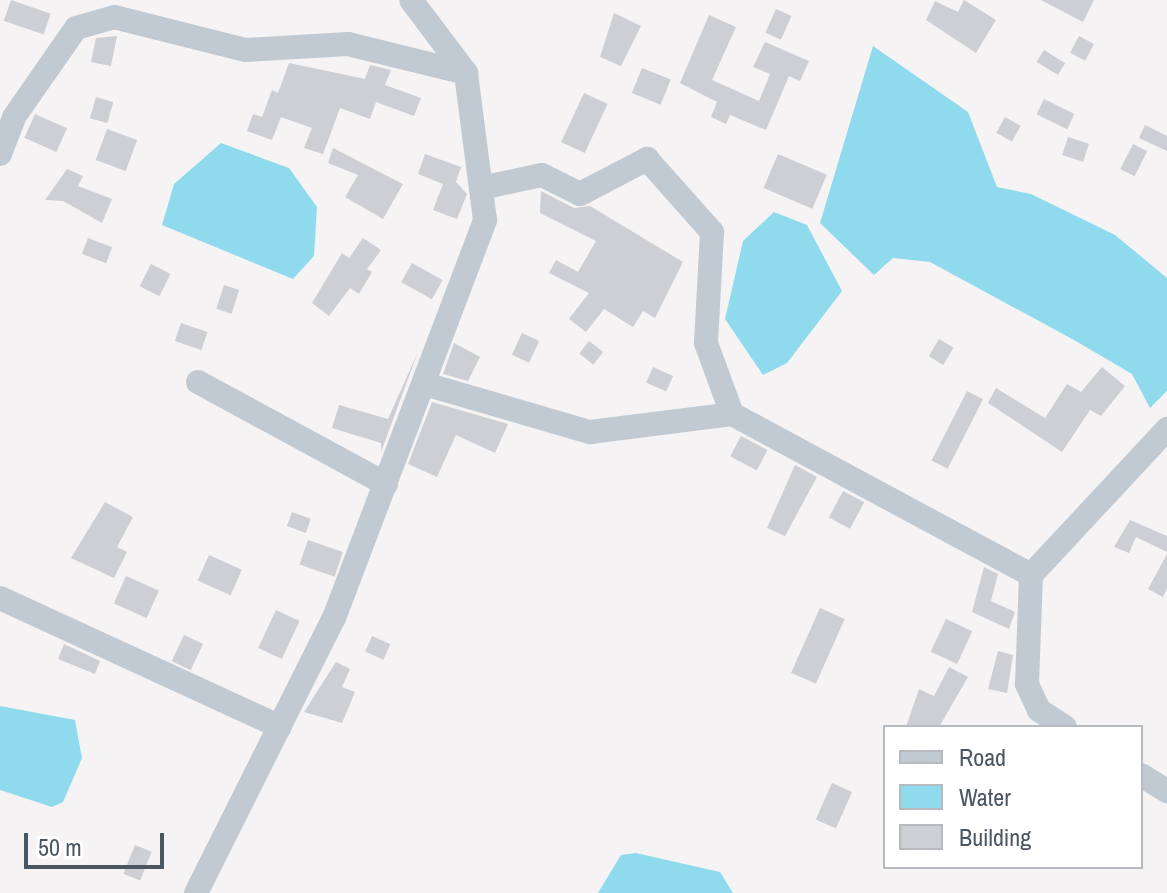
<!DOCTYPE html>
<html>
<head>
<meta charset="utf-8">
<style>
	body { margin:0 }
	#map { position:relative; width:1167px; height:893px; overflow:hidden; background:#f5f3f3; font-family:"Archivo Narrow",sans-serif }
	div>[style] { position:absolute }
	[style*='--x'] { left:calc(var(--x)*1px); top:calc(var(--y)*1px); width:calc(var(--w)*1px); rotate:calc(var(--a)*1deg) }
	.water>* { inset:0; background:#90daee }
	.building>* { inset:0; background:#cdcfd5; transform-origin:0 0 }
	.minor>* { height:24px; margin:-12px; padding:0 12px; transform-origin:12px; border-radius:12px; background:#c1cad2 }
	span { translate:-50% -50%; white-space:nowrap; text-align:center; line-height:1.15; -webkit-text-stroke:6px #fff; paint-order:stroke }
	.legend { position:absolute; left:883px; top:725px; width:260px; height:144px; box-sizing:border-box; background:#fff; border:2px solid #b7bbc0; margin:0; padding:10px 14px; list-style:none; font-size:24px; color:#4a5661 }
	.legend li { display:flex; align-items:center; gap:16px; height:40px }
	.legend b { width:40px; border:2px solid #b7bbc0 }
	.scale { position:absolute; left:24px; top:833px; width:140px; height:36px; box-sizing:border-box; border:4px solid #4a5661; border-top:0; padding-left:10px; font-size:24px; line-height:28px; white-space:nowrap; color:#4a5661; -webkit-text-stroke:6px #fff; paint-order:stroke }
</style>
</head>
<body>
<div id="map">
	<div class="water">
		<div style="clip-path:polygon(873px 46px,968px 112px,997px 187px,1031px 194px,1115px 235px,1167px 278px,1167px 391px,1150px 408px,1132px 374px,1074px 340px,930px 262px,893px 258px,874px 275px,820px 223px)"></div>
		<div style="clip-path:polygon(221px 143px,289px 168px,317px 207px,314px 256px,293px 279px,162px 225px,174px 184px)"></div>
		<div style="clip-path:polygon(774px 212px,807px 225px,842px 291px,787px 363px,763px 375px,725px 319px,743px 241px)"></div>
		<div style="clip-path:polygon(0 706px,75px 720px,82px 758px,63px 802px,52px 807px,0 790px)"></div>
		<div style="clip-path:polygon(636px 853px,720px 872px,733px 893px,598px 893px,621px 855px)"></div>
	</div>
	<div class="building">
		<div style="left:11px;top:0;width:42px;height:22px;rotate:19deg"></div>
		<div style="clip-path:polygon(964px 0,996px 20px,976px 53px,926px 20px,935px 1px,958px 12px)"></div>
		<div style="clip-path:polygon(1041px 0,1094px 0,1083px 22px)"></div>
		<div style="left:776px;top:9px;width:17px;height:26px;rotate:24deg"></div>
		<div style="clip-path:polygon(614px 13px,641px 26px,621px 66px,600px 57px)"></div>
		<div style="clip-path:polygon(709px 15px,736px 27px,712px 80px,759px 101px,770px 74px,753px 67px,765px 42px,809px 61px,800px 81px,789px 76px,766px 130px,730px 115px,726px 124px,711px 117px,717px 102px,680px 83px)"></div>
		<div style="clip-path:polygon(117px 36px,111px 66px,91px 62px,96px 38px)"></div>
		<div style="left:1079px;top:36px;width:17px;height:19px;rotate:28deg"></div>
		<div style="left:1044px;top:50px;width:25px;height:14px;rotate:32deg"></div>
		<div style="clip-path:polygon(289px 63px,365px 79px,370px 65px,391px 70px,385px 85px,421px 98px,414px 116px,376px 102px,370px 119px,340px 108px,323px 154px,304px 148px,312px 128px,281px 117px,272px 140px,247px 131px,253px 114px,262px 117px,272px 90px,278px 93px)"></div>
		<div style="left:642px;top:68px;width:31px;height:27px;rotate:22deg"></div>
		<div style="left:584px;top:93px;width:26px;height:54px;rotate:25deg"></div>
		<div style="left:96px;top:97px;width:18px;height:22px;rotate:16deg"></div>
		<div style="left:1044px;top:99px;width:34px;height:17px;rotate:26deg"></div>
		<div style="left:35px;top:114px;width:35px;height:26px;rotate:24deg"></div>
		<div style="left:1005px;top:117px;width:18px;height:18px;rotate:29deg"></div>
		<div style="clip-path:polygon(1145px 125px,1167px 136px,1167px 151px,1139px 138px)"></div>
		<div style="left:107px;top:129px;width:32px;height:33px;rotate:20deg"></div>
		<div style="left:1068px;top:137px;width:22px;height:19px;rotate:18deg"></div>
		<div style="left:1133px;top:144px;width:16px;height:28px;rotate:27deg"></div>
		<div style="clip-path:polygon(333px 148px,403px 184px,383px 219px,345px 197px,358px 175px,328px 163px)"></div>
		<div style="clip-path:polygon(425px 154px,461px 167px,456px 182px,467px 194px,457px 219px,433px 210px,443px 184px,418px 174px)"></div>
		<div style="left:778px;top:154px;width:53px;height:37px;rotate:23deg"></div>
		<div style="clip-path:polygon(67px 169px,83px 176px,78px 186px,112px 199px,102px 223px,63px 201px,45px 200px)"></div>
		<div style="clip-path:polygon(541px 191px,574px 208px,590px 206px,683px 262px,655px 318px,643px 311px,633px 327px,604px 309px,586px 332px,569px 319px,589px 293px,549px 273px,556px 260px,578px 272px,596px 241px,540px 213px)"></div>
		<div style="left:88px;top:238px;width:26px;height:17px;rotate:21deg"></div>
		<div style="clip-path:polygon(363px 238px,381px 250px,367px 269px,372px 272px,359px 294px,350px 288px,329px 316px,312px 303px,342px 253px,349px 258px)"></div>
		<div style="left:412px;top:263px;width:35px;height:22px;rotate:29deg"></div>
		<div style="left:151px;top:264px;width:22px;height:25px;rotate:27deg"></div>
		<div style="left:224px;top:285px;width:16px;height:25px;rotate:18deg"></div>
		<div style="left:181px;top:323px;width:28px;height:19px;rotate:19deg"></div>
		<div style="left:522px;top:333px;width:19px;height:24px;rotate:25deg"></div>
		<div style="left:939px;top:339px;width:17px;height:20px;rotate:31deg"></div>
		<div style="left:589px;top:341px;width:18px;height:16px;rotate:38deg"></div>
		<div style="clip-path:polygon(454px 343px,480px 357px,468px 381px,443px 374px)"></div>
		<div style="clip-path:polygon(418px 352px,381px 452px,381px 443px,332px 428px,339px 405px,388px 419px)"></div>
		<div style="left:653px;top:367px;width:22px;height:17px;rotate:24deg"></div>
		<div style="clip-path:polygon(1102px 367px,1125px 386px,1101px 416px,1090px 410px,1062px 452px,988px 403px,996px 388px,1045px 418px,1067px 384px,1081px 392px)"></div>
		<div style="left:967px;top:391px;width:18px;height:78px;rotate:27deg"></div>
		<div style="clip-path:polygon(432px 402px,508px 424px,495px 453px,456px 435px,437px 477px,408px 464px)"></div>
		<div style="left:741px;top:436px;width:30px;height:23px;rotate:28deg"></div>
		<div style="clip-path:polygon(795px 465px,817px 477px,785px 536px,767px 528px)"></div>
		<div style="left:843px;top:491px;width:24px;height:30px;rotate:28deg"></div>
		<div style="clip-path:polygon(105px 502px,133px 517px,117px 547px,127px 552px,114px 578px,71px 558px)"></div>
		<div style="left:292px;top:512px;width:20px;height:15px;rotate:20deg"></div>
		<div style="clip-path:polygon(1130px 520px,1167px 536px,1167px 552px,1136px 537px,1129px 553px,1114px 547px)"></div>
		<div style="left:308px;top:540px;width:37px;height:26px;rotate:19deg"></div>
		<div style="clip-path:polygon(1167px 554px,1167px 588px,1163px 597px,1148px 589px)"></div>
		<div style="left:209px;top:555px;width:36px;height:28px;rotate:24deg"></div>
		<div style="clip-path:polygon(984px 567px,998px 574px,991px 601px,1015px 612px,1009px 629px,972px 612px)"></div>
		<div style="left:126px;top:576px;width:36px;height:30px;rotate:24deg"></div>
		<div style="left:820px;top:608px;width:27px;height:71px;rotate:24deg"></div>
		<div style="left:276px;top:610px;width:26px;height:42px;rotate:25deg"></div>
		<div style="left:946px;top:619px;width:29px;height:36px;rotate:25deg"></div>
		<div style="left:184px;top:635px;width:21px;height:29px;rotate:25deg"></div>
		<div style="left:372px;top:636px;width:20px;height:17px;rotate:24deg"></div>
		<div style="clip-path:polygon(64px 644px,100px 661px,95px 674px,58px 659px)"></div>
		<div style="clip-path:polygon(998px 651px,1013px 655px,1007px 693px,988px 689px)"></div>
		<div style="clip-path:polygon(336px 662px,350px 669px,342px 687px,355px 692px,342px 723px,304px 712px)"></div>
		<div style="clip-path:polygon(949px 667px,968px 677px,939px 727px,906px 727px,919px 689px,934px 696px)"></div>
		<div style="left:832px;top:783px;width:22px;height:40px;rotate:24deg"></div>
		<div style="left:135px;top:845px;width:18px;height:31px;rotate:22deg"></div>
	</div>
	<div class="minor">
		<div style="--x:0;--y:154;--w:40;--a:-69"></div>
		<div style="--x:14;--y:117;--w:108;--a:-55.1"></div>
		<div style="--x:76;--y:28;--w:40;--a:-16"></div>
		<div style="--x:114;--y:17;--w:135;--a:14.1"></div>
		<div style="--x:245;--y:50;--w:103;--a:-3.3"></div>
		<div style="--x:348;--y:44;--w:122;--a:13.8"></div>
		<div style="--x:481;--y:188;--w:62;--a:-12"></div>
		<div style="--x:542;--y:175;--w:42;--a:26.6"></div>
		<div style="--x:580;--y:194;--w:76;--a:-27.6"></div>
		<div style="--x:647;--y:159;--w:98;--a:48.3"></div>
		<div style="--x:712;--y:232;--w:111;--a:93.1"></div>
		<div style="--x:706;--y:343;--w:76;--a:69.9"></div>
		<div style="--x:198;--y:382;--w:214;--a:28.5"></div>
		<div style="--x:428;--y:385;--w:169;--a:16.2"></div>
		<div style="--x:590;--y:432;--w:143;--a:-7.2"></div>
		<div style="--x:732;--y:414;--w:340;--a:28.3"></div>
		<div style="--x:0;--y:598;--w:308;--a:24.7"></div>
		<div style="--x:1065;--y:727;--w:31;--a:-147"></div>
		<div style="--x:1039;--y:710;--w:29;--a:-115"></div>
		<div style="--x:1027;--y:684;--w:109;--a:-87.9"></div>
		<div style="--x:1031;--y:575;--w:200;--a:-47"></div>
		<div style="--x:1141;--y:775;--w:31;--a:32"></div>
		<div style="--x:196;--y:893;--w:308;--a:-63.4"></div>
		<div style="--x:334;--y:618;--w:426;--a:-69.2"></div>
		<div style="--x:485;--y:220;--w:148;--a:-97.4"></div>
		<div style="--x:466;--y:73;--w:91;--a:-127"></div>
	</div>
	<ul class="legend">
	<li><b style="height:10px;background:#c1cad2"></b>Road</li>
	<li><b style="height:22px;background:#90daee"></b>Water</li>
	<li><b style="height:22px;background:#cdcfd5"></b>Building</li>
	</ul>
	<div class="scale">50 m</div>
</div>
</body>
</html>
